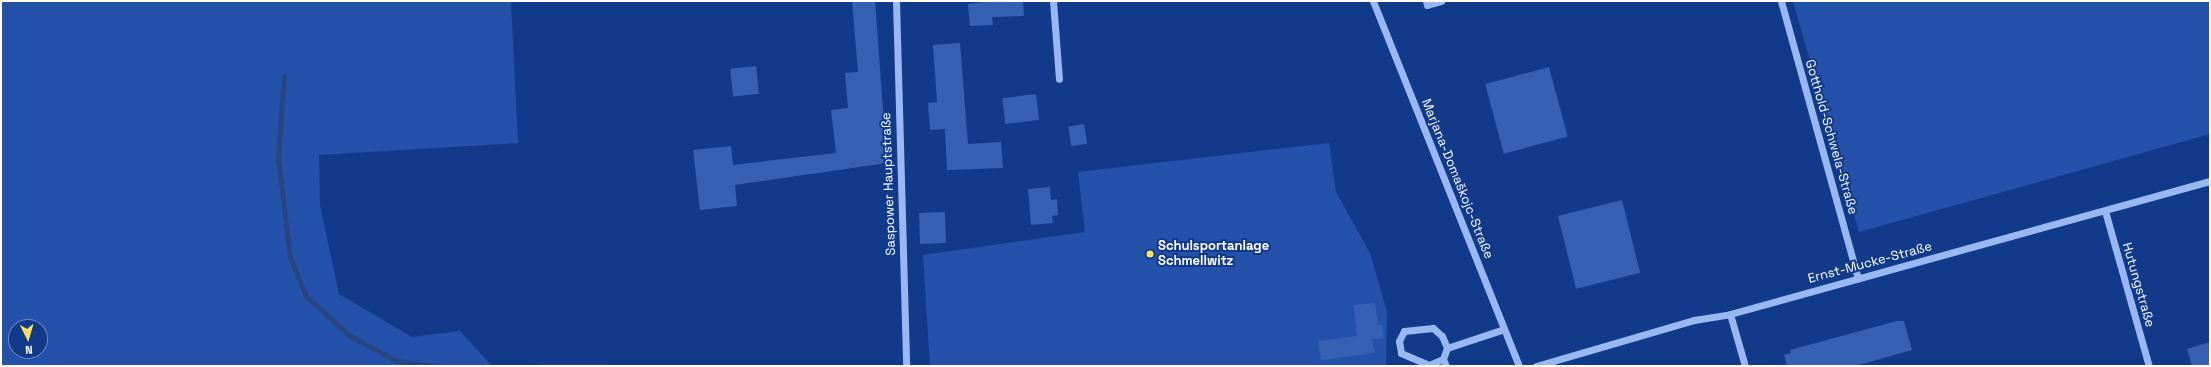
<!DOCTYPE html>
<html>
<head>
<meta charset="utf-8">
<style>
	body { margin:0 }
	#map { position:relative; width:2211px; height:367px; overflow:hidden; background:#123a8b; font-family:"Space Grotesk",sans-serif }
	div>[style] { position:absolute }
	[style*='--x'] { left:calc(var(--x)*1px); top:calc(var(--y)*1px); width:calc(var(--w)*1px); rotate:calc(var(--a)*1deg) }
	.green>* { inset:0; background:#2452aa }
	.stream>* { height:5px; margin:-2.5px; padding:0 2.5px; transform-origin:2.5px; border-radius:2.5px; background:#274581 }
	.building>* { inset:0; background:#3661b2; transform-origin:0 0 }
	.minor>* { height:7px; margin:-3.5px; padding:0 3.5px; transform-origin:3.5px; border-radius:3.5px; background:#99b8f1 }
	.dots>* { width:11px; height:11px; translate:-50% -50%; box-sizing:border-box; border:2px solid #123a8b; border-radius:50% }
	span { translate:-50% -50%; white-space:nowrap; text-align:center; line-height:1.15; -webkit-text-stroke:4px #123a8b; paint-order:stroke }
	.street-label { font-size:13px; color:#fff }
	.poi-label { font-size:13px; color:#fff; font-weight:700 }
	.left { translate:0 -50%; text-align:left }
	.frame { position:absolute; inset:0; border:2px solid #fff; pointer-events:none }
	.north { position:absolute; left:8px; top:319px; width:40px; height:40px; box-sizing:border-box; background:#123a8b; border:1px solid #7189b9; border-radius:50%; rotate:175deg; font-size:11px; font-weight:700; line-height:16px; text-align:center; color:#fff }
	.north::after { content:''; display:block; margin:auto; width:14px; height:18px; background:#ffe059; clip-path:polygon(50% 0,100% 100%,50% 72%,0 100%) }
</style>
</head>
<body>
<div id="map">
	<div class="green">
		<div style="clip-path:polygon(evenodd,1px 1px,511px 1px,518px 143px,319px 155px,320px 205px,339px 294px,412px 337px,460px 331px,492px 366px,1px 366px,1px 1px,16px 327px,40px 327px,40px 351px,16px 351px,16px 327px)"></div>
		<div style="clip-path:polygon(1793px 1px,2210px 1px,2210px 134px,1859px 232px)"></div>
		<div style="clip-path:polygon(1329px 143px,1336px 192px,1370px 253px,1387px 312px,1386px 366px,930px 366px,923px 255px,1085px 232px,1078px 172px)"></div>
	</div>
	<div class="stream">
		<div style="--x:284;--y:76;--w:82;--a:94.2"></div>
		<div style="--x:278;--y:158;--w:100;--a:83.1"></div>
		<div style="--x:290;--y:257;--w:42;--a:67.7"></div>
		<div style="--x:306;--y:296;--w:59;--a:42.3"></div>
		<div style="--x:350;--y:336;--w:53;--a:28"></div>
		<div style="--x:397;--y:361;--w:37;--a:8"></div>
		<div style="--x:541;--y:366;--w:65;--a:0"></div>
	</div>
	<div class="building">
		<div style="clip-path:polygon(852px 1px,875px 1px,887px 163px,735px 185px,737px 206px,700px 210px,693px 150px,731px 146px,733px 165px,836px 153px,831px 110px,848px 108px,845px 73px,858px 72px)"></div>
		<div style="clip-path:polygon(991px 1px,1023px 1px,1024px 16px,992px 17px,993px 25px,970px 26px,968px 4px)"></div>
		<div style="clip-path:polygon(960px 43px,968px 144px,1001px 142px,1003px 168px,947px 170px,945px 129px,930px 130px,928px 103px,937px 102px,933px 45px)"></div>
		<div style="left:756px;top:66px;width:28px;height:26px;rotate:84deg"></div>
		<div style="left:1549px;top:67px;width:72px;height:66px;rotate:75deg"></div>
		<div style="left:1036px;top:94px;width:26px;height:34px;rotate:83deg"></div>
		<div style="left:1084px;top:124px;width:20px;height:16px;rotate:81deg"></div>
		<div style="clip-path:polygon(1050px 187px,1051px 200px,1057px 199px,1058px 215px,1052px 216px,1053px 223px,1031px 225px,1028px 189px)"></div>
		<div style="left:1622px;top:200px;width:75px;height:66px;rotate:76deg"></div>
		<div style="left:945px;top:212px;width:31px;height:26px;rotate:88deg"></div>
		<div style="clip-path:polygon(1375px 303px,1378px 325px,1382px 324px,1384px 338px,1372px 339px,1375px 353px,1321px 360px,1318px 341px,1357px 336px,1354px 305px)"></div>
		<div style="clip-path:polygon(1897px 321px,1904px 321px,1912px 350px,1855px 366px,1787px 366px,1784px 355px,1791px 353px,1790px 350px)"></div>
		<div style="clip-path:polygon(2210px 342px,2210px 366px,2192px 366px,2187px 349px)"></div>
	</div>
	<div class="minor">
		<div style="--x:896;--y:1;--w:365;--a:88.4"></div>
		<div style="--x:1053;--y:1;--w:78;--a:85.6"></div>
		<div style="--x:1373;--y:1;--w:393;--a:68.2"></div>
		<div style="--x:1426;--y:1;--w:4;--a:76"></div>
		<div style="--x:1427;--y:5;--w:15;--a:-16"></div>
		<div style="--x:1781;--y:1;--w:288;--a:74.5"></div>
		<div style="--x:2105;--y:211;--w:161;--a:74.2"></div>
		<div style="--x:1730;--y:314;--w:54;--a:73.9"></div>
		<div style="--x:1447;--y:348;--w:60;--a:-18.4"></div>
		<div style="--x:1443;--y:359;--w:15;--a:157"></div>
		<div style="--x:1429;--y:365;--w:30;--a:-157"></div>
		<div style="--x:1401;--y:353;--w:12;--a:-99"></div>
		<div style="--x:1399;--y:341;--w:11;--a:-63"></div>
		<div style="--x:1404;--y:331;--w:29;--a:-6"></div>
		<div style="--x:1433;--y:328;--w:12;--a:42"></div>
		<div style="--x:1442;--y:336;--w:13;--a:67"></div>
		<div style="--x:1447;--y:348;--w:12;--a:110"></div>
		<div style="--x:1443;--y:359;--w:8;--a:67"></div>
		<div style="--x:1536;--y:366;--w:165;--a:-16.2"></div>
		<div style="--x:1694;--y:320;--w:36;--a:-9"></div>
		<div style="--x:1730;--y:314;--w:498;--a:-15.5"></div>
	</div>
	<div class="dots">
		<div style="left:1150px;top:254px;background:#ffe059"></div>
	</div>
	<div class="street-label">
		<span style="left:1831px;top:137px;rotate:74deg">Gotthold-Schwela-Straße</span>
		<span style="left:1457px;top:179px;rotate:68deg">Marjana-Domaškojc-Straße</span>
		<span style="left:889px;top:184px;rotate:-92deg">Saspower Hauptstraße</span>
		<span style="left:1870px;top:263px;rotate:-15deg">Ernst-Mucke-Straße</span>
		<span style="left:2138px;top:285px;rotate:74deg">Hutungstraße</span>
	</div>
	<div class="poi-label">
		<span class="left" style="left:1158px;top:254px">Schulsportanlage<br>Schmellwitz</span>
	</div>
	<div class="frame"></div>
	<div class="north">N</div>
</div>
</body>
</html>
